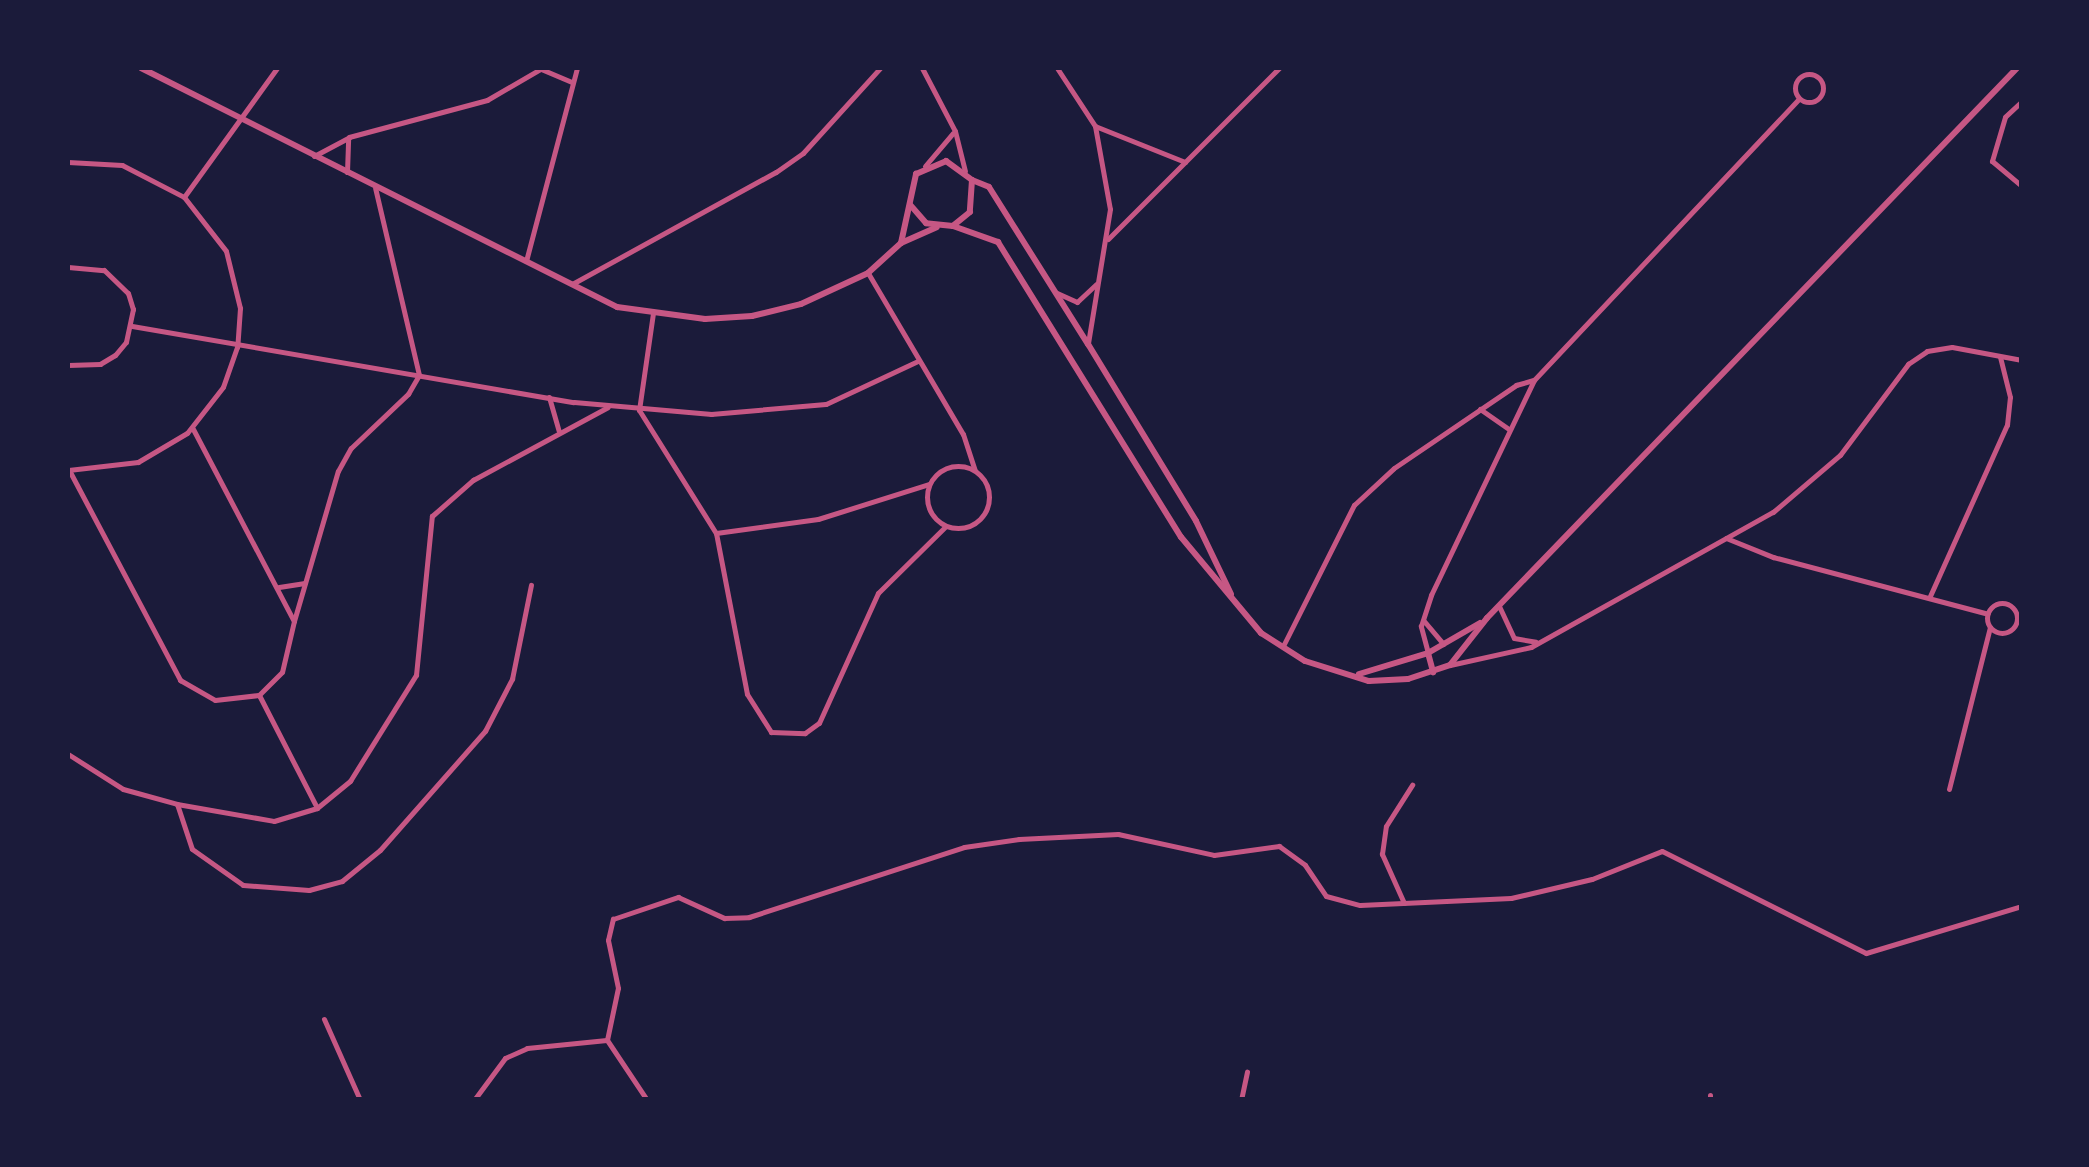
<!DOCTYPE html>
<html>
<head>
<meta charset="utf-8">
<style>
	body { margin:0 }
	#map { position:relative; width:2089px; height:1167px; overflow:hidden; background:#1b1b3a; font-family:"Asap Condensed",sans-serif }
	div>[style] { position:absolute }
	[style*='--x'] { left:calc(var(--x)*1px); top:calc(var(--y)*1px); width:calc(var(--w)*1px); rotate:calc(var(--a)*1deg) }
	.minor>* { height:5px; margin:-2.5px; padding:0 2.5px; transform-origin:2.5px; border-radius:2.5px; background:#c65784 }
	.minor>.ring { margin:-2.5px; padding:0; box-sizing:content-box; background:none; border:5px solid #c65784; border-radius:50% }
	.tertiary>* { height:6px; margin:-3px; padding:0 3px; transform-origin:3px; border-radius:3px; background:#c65784 }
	span { translate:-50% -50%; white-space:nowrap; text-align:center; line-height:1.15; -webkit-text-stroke:8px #1b1b3a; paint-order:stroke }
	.frame { position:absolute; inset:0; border:70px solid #1b1b3a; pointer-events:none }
</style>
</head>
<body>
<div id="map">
	<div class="minor">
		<div style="--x:922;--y:68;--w:71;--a:62.4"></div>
		<div style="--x:955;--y:131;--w:41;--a:76"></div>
		<div style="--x:1057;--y:68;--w:69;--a:56.8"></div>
		<div style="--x:1095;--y:126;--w:84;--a:79.8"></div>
		<div style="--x:1110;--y:209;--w:137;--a:99.3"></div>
		<div style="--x:541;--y:69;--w:34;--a:23"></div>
		<div class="ring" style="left:1795px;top:74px;width:23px;height:23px"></div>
		<div style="--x:2022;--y:101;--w:23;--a:137"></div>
		<div style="--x:2005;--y:117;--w:46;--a:106.5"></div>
		<div style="--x:1992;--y:161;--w:39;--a:40"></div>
		<div style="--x:1095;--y:126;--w:97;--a:21.8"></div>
		<div style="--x:314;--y:156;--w:40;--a:-28"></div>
		<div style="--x:349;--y:137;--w:143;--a:-15"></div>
		<div style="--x:487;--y:100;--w:64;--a:-30.2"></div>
		<div style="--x:68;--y:162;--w:54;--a:3.2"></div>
		<div style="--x:122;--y:165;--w:70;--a:27.3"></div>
		<div style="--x:184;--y:197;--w:68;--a:52.1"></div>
		<div style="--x:226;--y:251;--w:59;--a:76.2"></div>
		<div style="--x:240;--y:308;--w:39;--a:94"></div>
		<div style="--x:237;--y:347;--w:42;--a:109.3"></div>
		<div style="--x:223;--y:387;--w:58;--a:128"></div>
		<div style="--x:187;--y:433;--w:57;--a:149.4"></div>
		<div style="--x:138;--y:462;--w:70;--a:173.5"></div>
		<div style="--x:925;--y:166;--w:43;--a:-49.7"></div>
		<div style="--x:347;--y:172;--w:33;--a:-88"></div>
		<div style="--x:184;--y:197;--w:159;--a:-54.2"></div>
		<div style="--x:1108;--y:239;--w:242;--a:-45"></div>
		<div style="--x:526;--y:261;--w:200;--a:-75.2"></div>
		<div style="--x:68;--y:267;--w:36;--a:5"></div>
		<div style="--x:104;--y:270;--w:33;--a:44"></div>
		<div style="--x:128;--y:293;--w:17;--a:73"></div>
		<div style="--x:133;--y:309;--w:34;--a:102"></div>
		<div style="--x:126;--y:342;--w:17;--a:130"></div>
		<div style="--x:115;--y:355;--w:17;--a:149"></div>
		<div style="--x:100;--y:364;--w:32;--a:178"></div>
		<div style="--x:868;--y:273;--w:187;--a:59.5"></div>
		<div style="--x:963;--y:434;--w:38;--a:72"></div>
		<div style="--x:572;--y:284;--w:233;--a:-28.8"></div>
		<div style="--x:776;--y:172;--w:33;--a:-35"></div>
		<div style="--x:803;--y:153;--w:115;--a:-47.8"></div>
		<div style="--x:1057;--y:293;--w:22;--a:24"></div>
		<div style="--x:1077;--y:302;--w:26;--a:-43"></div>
		<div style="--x:653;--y:313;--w:98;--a:98.2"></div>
		<div style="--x:639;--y:410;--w:145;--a:58"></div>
		<div style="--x:716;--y:533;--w:164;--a:79.1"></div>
		<div style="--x:747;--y:694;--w:45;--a:57.7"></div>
		<div style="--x:771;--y:732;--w:34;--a:2"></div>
		<div style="--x:805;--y:733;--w:17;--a:-36"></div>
		<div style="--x:819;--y:723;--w:143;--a:-65.6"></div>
		<div style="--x:878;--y:593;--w:95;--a:-44.6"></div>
		<div style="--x:132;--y:326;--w:448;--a:9.8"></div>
		<div style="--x:574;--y:402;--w:138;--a:5"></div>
		<div style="--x:711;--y:414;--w:115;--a:-5"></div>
		<div style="--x:826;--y:404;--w:102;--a:-25.1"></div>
		<div style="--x:549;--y:397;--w:35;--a:74"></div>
		<div style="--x:1480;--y:409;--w:35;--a:35"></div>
		<div style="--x:193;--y:429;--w:217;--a:62.3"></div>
		<div style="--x:294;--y:621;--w:52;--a:103.2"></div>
		<div style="--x:282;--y:672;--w:33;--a:135"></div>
		<div class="ring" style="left:927px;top:466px;width:57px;height:57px"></div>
		<div style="--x:69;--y:470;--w:238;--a:62.1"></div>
		<div style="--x:180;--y:680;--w:40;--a:29.7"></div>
		<div style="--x:215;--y:700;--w:44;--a:-6.5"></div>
		<div style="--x:716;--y:533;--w:103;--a:-7.8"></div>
		<div style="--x:818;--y:519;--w:116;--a:-17.5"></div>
		<div style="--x:1726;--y:538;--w:51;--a:22"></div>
		<div style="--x:1773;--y:557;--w:222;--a:14.8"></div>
		<div style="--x:279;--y:587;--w:26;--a:-9"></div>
		<div style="--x:1930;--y:596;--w:188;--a:-65.8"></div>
		<div style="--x:2007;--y:425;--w:28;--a:-84"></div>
		<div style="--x:2010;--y:397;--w:41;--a:-104"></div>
		<div class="ring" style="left:1987px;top:603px;width:25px;height:25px"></div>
		<div style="--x:1499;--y:606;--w:35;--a:65"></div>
		<div style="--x:1514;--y:638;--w:22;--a:10"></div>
		<div style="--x:294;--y:621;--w:156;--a:-73.7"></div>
		<div style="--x:338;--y:471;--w:26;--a:-61"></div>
		<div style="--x:351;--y:448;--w:79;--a:-43.5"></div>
		<div style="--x:408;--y:394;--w:22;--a:-60"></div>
		<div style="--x:419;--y:375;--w:192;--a:-103.2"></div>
		<div style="--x:1424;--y:621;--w:30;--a:50"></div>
		<div style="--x:1283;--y:646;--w:158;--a:-63.3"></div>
		<div style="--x:1354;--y:505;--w:54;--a:-42.8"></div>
		<div style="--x:1394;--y:468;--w:148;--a:-34.2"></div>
		<div style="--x:1516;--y:385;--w:19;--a:-16"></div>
		<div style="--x:1428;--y:653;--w:28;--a:-105"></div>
		<div style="--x:1421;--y:626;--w:33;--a:-72"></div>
		<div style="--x:1431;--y:595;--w:238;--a:-64.4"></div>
		<div style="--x:1534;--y:380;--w:386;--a:-46.7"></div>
		<div style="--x:1450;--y:665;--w:83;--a:-12.5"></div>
		<div style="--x:1531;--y:647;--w:277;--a:-29.2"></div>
		<div style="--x:1773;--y:512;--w:88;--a:-40.4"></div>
		<div style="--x:1840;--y:455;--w:114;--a:-53.2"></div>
		<div style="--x:1908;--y:364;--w:23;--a:-34"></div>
		<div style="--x:1927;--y:351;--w:25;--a:-9"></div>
		<div style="--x:1952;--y:347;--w:71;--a:10.5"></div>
		<div style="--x:259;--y:695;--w:127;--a:62.8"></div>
		<div style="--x:68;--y:754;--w:65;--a:32.5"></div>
		<div style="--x:123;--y:789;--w:56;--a:15.5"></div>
		<div style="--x:177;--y:804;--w:98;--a:9.9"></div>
		<div style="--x:274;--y:821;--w:45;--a:-16.8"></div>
		<div style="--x:317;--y:808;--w:43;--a:-39.3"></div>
		<div style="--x:350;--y:781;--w:125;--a:-58.1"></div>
		<div style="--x:416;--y:675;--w:160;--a:-84.3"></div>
		<div style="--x:432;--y:516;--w:55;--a:-41.3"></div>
		<div style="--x:473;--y:480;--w:153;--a:-28.4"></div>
		<div style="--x:1949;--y:789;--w:167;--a:-75.8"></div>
		<div style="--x:177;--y:804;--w:47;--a:71.6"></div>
		<div style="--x:192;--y:849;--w:62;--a:35.2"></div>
		<div style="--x:243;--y:885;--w:66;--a:4.3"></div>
		<div style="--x:309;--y:890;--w:34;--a:-15"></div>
		<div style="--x:342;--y:881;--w:49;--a:-39.2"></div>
		<div style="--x:380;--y:850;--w:159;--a:-48.6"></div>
		<div style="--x:485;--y:731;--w:59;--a:-62.6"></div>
		<div style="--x:512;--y:679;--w:96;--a:-78.6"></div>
		<div style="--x:1404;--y:903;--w:54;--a:-114.2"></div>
		<div style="--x:1382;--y:854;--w:28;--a:-82"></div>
		<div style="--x:1386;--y:826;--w:49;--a:-57.6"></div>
		<div style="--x:324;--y:1019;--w:89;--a:66"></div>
		<div style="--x:607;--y:1040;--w:53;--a:-78.1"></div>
		<div style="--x:618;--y:988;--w:49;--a:-101.8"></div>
		<div style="--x:608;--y:940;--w:22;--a:-77"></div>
		<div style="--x:613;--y:919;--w:69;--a:-18.7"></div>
		<div style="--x:678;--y:897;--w:51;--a:24.5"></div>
		<div style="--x:724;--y:918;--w:25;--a:-2"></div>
		<div style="--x:749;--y:917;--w:226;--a:-18"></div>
		<div style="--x:964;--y:847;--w:56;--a:-8.3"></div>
		<div style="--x:1019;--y:839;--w:99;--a:-2.9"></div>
		<div style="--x:1118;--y:834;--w:98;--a:12.3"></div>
		<div style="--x:1214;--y:855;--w:66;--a:-7.9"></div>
		<div style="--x:1279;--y:846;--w:32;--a:36"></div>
		<div style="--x:1305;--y:865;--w:37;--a:56"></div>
		<div style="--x:1326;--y:896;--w:35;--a:15"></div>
		<div style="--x:1360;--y:905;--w:151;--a:-2.7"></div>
		<div style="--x:1511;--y:898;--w:83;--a:-13.2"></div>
		<div style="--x:1592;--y:879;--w:75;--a:-21.8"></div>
		<div style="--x:1662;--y:851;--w:228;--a:26.6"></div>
		<div style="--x:1866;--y:953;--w:163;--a:-16.8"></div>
		<div style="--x:607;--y:1040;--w:72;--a:56.3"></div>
		<div style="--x:1710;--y:1095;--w:5;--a:90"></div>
		<div style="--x:474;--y:1100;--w:52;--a:-53.6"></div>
		<div style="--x:505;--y:1058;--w:24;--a:-24"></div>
		<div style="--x:527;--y:1048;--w:80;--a:-5.7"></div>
		<div style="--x:1241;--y:1100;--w:29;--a:-78"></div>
	</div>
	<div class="tertiary">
		<div style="--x:141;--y:68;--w:533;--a:26.66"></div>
		<div style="--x:617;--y:307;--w:89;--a:7.8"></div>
		<div style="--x:705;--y:319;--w:47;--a:-3.7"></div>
		<div style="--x:752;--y:316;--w:50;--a:-13.8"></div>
		<div style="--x:801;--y:304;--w:74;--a:-24.8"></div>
		<div style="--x:868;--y:273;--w:45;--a:-42.3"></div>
		<div style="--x:901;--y:243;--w:39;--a:-24"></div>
		<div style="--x:972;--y:180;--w:18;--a:22"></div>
		<div style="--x:989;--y:187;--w:186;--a:57.8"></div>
		<div style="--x:1088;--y:344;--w:207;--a:58.6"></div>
		<div style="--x:1196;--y:521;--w:81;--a:64.4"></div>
		<div style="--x:953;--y:226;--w:48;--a:19.6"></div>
		<div style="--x:998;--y:242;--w:347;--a:58.2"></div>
		<div style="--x:1181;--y:537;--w:125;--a:50.2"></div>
		<div style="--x:1261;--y:633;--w:52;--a:32.5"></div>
		<div style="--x:1305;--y:661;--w:67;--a:17.4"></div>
		<div style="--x:1369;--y:681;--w:39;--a:-3"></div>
		<div style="--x:1408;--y:679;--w:44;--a:-18.4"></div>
		<div style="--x:901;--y:243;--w:71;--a:-77.7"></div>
		<div style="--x:916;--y:174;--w:33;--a:-23"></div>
		<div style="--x:946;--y:161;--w:32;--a:36"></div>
		<div style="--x:972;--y:180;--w:32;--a:94"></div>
		<div style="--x:970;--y:212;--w:22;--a:141"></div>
		<div style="--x:953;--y:226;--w:27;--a:-174"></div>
		<div style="--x:926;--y:223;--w:23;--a:-131"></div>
		<div style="--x:1428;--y:653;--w:20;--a:75"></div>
		<div style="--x:1450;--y:665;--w:60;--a:-51.8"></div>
		<div style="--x:1487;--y:618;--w:764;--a:-46.06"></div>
		<div style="--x:1359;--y:674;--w:72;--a:-16.9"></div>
		<div style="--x:1428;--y:653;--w:60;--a:-30"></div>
	</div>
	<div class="frame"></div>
</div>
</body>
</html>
